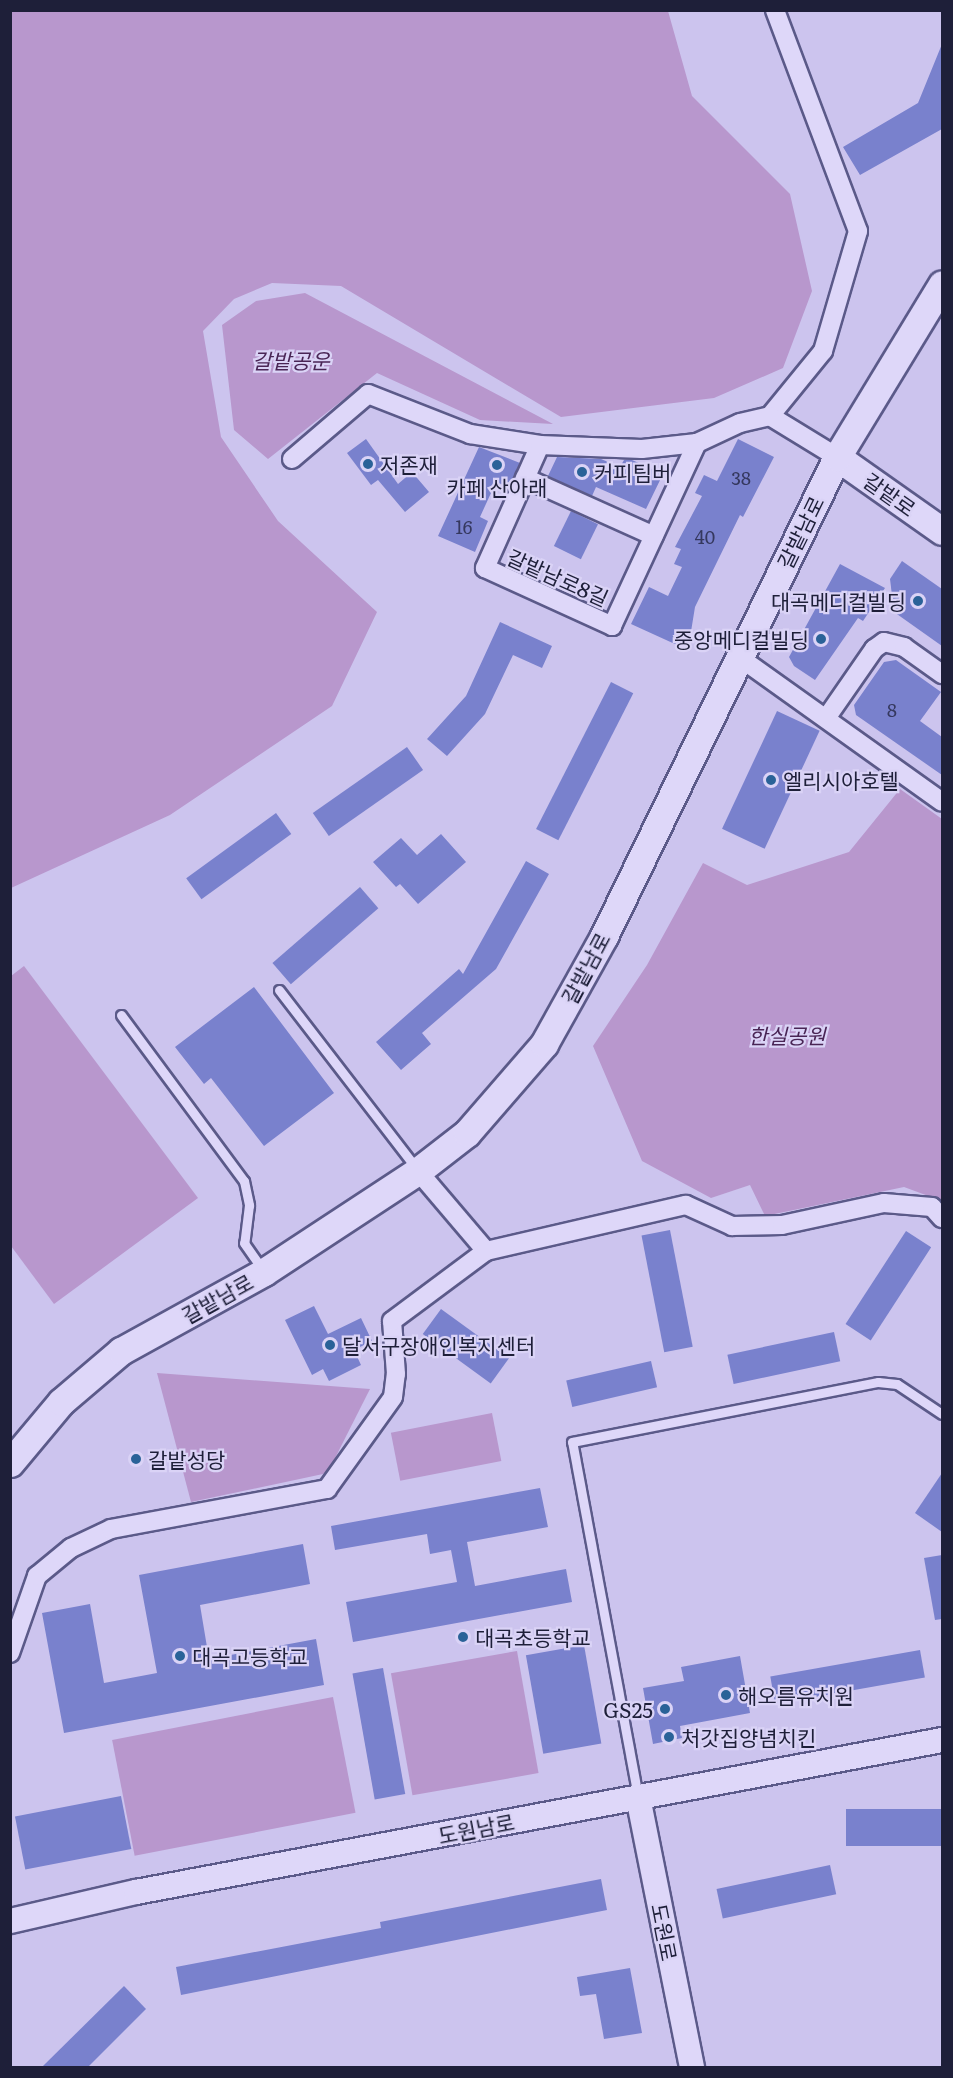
<!DOCTYPE html>
<html>
<head>
<meta charset="utf-8">
<style>
	body { margin:0 }
	#map { position:relative; width:953px; height:2078px; overflow:hidden; background:#ccc4ee; font-family:Literata,"Noto Sans KR",serif }
	div>[style] { position:absolute }
	[style*='--x'] { left:calc(var(--x)*1px); top:calc(var(--y)*1px); width:calc(var(--w)*1px); rotate:calc(var(--a)*1deg) }
	.green>* { inset:0; background:#b897cd; transform-origin:0 0 }
	.building>* { inset:0; background:#7981cd; transform-origin:0 0 }
	.roads { filter:drop-shadow(2px 0 #5b5a89) drop-shadow(-2px 0 #5b5a89) drop-shadow(0 2px #5b5a89) drop-shadow(0 -2px #5b5a89) }
	.service>* { height:9px; margin:-4.5px; padding:0 4.5px; transform-origin:4.5px; border-radius:4.5px; background:#ded7f9 }
	.minor>* { height:18px; margin:-9px; padding:0 9px; transform-origin:9px; border-radius:9px; background:#ded7f9 }
	.tertiary>* { height:24px; margin:-12px; padding:0 12px; transform-origin:12px; border-radius:12px; background:#ded7f9 }
	.secondary>* { height:27px; margin:-13.5px; padding:0 13.5px; transform-origin:13.5px; border-radius:13.5px; background:#ded7f9 }
	.dots>* { width:16px; height:16px; translate:-50% -50%; box-sizing:border-box; border:3px solid #dad3f6; border-radius:50% }
	span { translate:-50% -50%; white-space:nowrap; text-align:center; line-height:1.15; -webkit-text-stroke:4.5px #dad3f6; paint-order:stroke }
	.number-label { font-size:18px; color:#35385e }
	.number-label span { -webkit-text-stroke-width:0 }
	.park-label { font-size:21px; color:#492555; font-style:italic }
	.poi-label { font-size:21px; color:#1e1f39 }
	.left { translate:0 -50%; text-align:left }
	.right { translate:-100% -50%; text-align:right }
	.street-label { font-size:21px; color:#1e1f39 }
	.frame { position:absolute; inset:0; border:12px solid #1e1f39; pointer-events:none }
</style>
</head>
<body>
<div id="map">
	<div class="green">
		<div style="clip-path:polygon(10px 11px,668px 11px,692px 96px,790px 194px,812px 291px,783px 368px,714px 398px,561px 417px,341px 286px,272px 283px,234px 299px,203px 331px,221px 437px,278px 521px,377px 612px,332px 706px,170px 815px,11px 888px)"></div>
		<div style="clip-path:polygon(305px 293px,553px 424px,480px 420px,377px 373px,268px 459px,234px 430px,222px 325px,256px 301px)"></div>
		<div style="clip-path:polygon(900px 789px,942px 819px,942px 1201px,904px 1187px,765px 1216px,750px 1185px,711px 1198px,642px 1161px,593px 1046px,647px 965px,703px 863px,747px 885px,849px 852px)"></div>
		<div style="clip-path:polygon(24px 966px,198px 1198px,54px 1304px,11px 1246px,11px 976px)"></div>
		<div style="clip-path:polygon(157px 1373px,370px 1389px,330px 1468px,323px 1474px,191px 1502px)"></div>
		<div style="left:492px;top:1413px;width:49px;height:103px;rotate:79deg"></div>
		<div style="left:517px;top:1651px;width:124px;height:128px;rotate:80deg"></div>
		<div style="left:333px;top:1697px;width:118px;height:225px;rotate:79deg"></div>
	</div>
	<div class="building">
		<div style="clip-path:polygon(942px 44px,942px 129px,860px 175px,843px 147px,918px 103px)"></div>
		<div style="clip-path:polygon(366px 439px,398px 484px,412px 472px,429px 492px,405px 512px,378px 480px,371px 485px,347px 453px)"></div>
		<div style="clip-path:polygon(738px 439px,774px 457px,743px 517px,740px 515px,695px 607px,688px 650px,631px 624px,649px 587px,668px 596px,682px 567px,674px 564px,681px 549px,675px 547px,702px 496px,695px 493px,704px 475px,717px 481px)"></div>
		<div style="clip-path:polygon(479px 447px,520px 463px,509px 487px,496px 482px,480px 517px,488px 521px,475px 552px,438px 536px)"></div>
		<div style="clip-path:polygon(557px 457px,601px 459px,620px 467px,624px 460px,632px 460px,663px 474px,646px 509px,596px 487px,592px 496px,548px 476px)"></div>
		<div style="left:571px;top:511px;width:30px;height:39px;rotate:26deg"></div>
		<div style="clip-path:polygon(902px 561px,942px 589px,942px 646px,894px 612px,890px 579px)"></div>
		<div style="clip-path:polygon(840px 564px,885px 588px,863px 621px,858px 618px,815px 680px,794px 666px,789px 657px)"></div>
		<div style="clip-path:polygon(500px 622px,552px 646px,542px 668px,513px 655px,485px 714px,447px 756px,427px 739px,466px 696px)"></div>
		<div style="clip-path:polygon(896px 660px,941px 692px,920px 721px,942px 737px,942px 775px,856px 715px,854px 705px,884px 662px)"></div>
		<div style="left:611px;top:682px;width:25px;height:165px;rotate:27deg"></div>
		<div style="left:777px;top:711px;width:47px;height:130px;rotate:25deg"></div>
		<div style="left:407px;top:747px;width:28px;height:115px;rotate:55deg"></div>
		<div style="left:276px;top:813px;width:26px;height:111px;rotate:54deg"></div>
		<div style="clip-path:polygon(441px 834px,466px 862px,418px 904px,400px 884px,396px 887px,373px 862px,401px 838px,417px 855px)"></div>
		<div style="clip-path:polygon(526px 861px,549px 874px,496px 969px,422px 1033px,431px 1044px,401px 1070px,376px 1042px,459px 969px,463px 974px)"></div>
		<div style="left:360px;top:887px;width:28px;height:116px;rotate:49deg"></div>
		<div style="clip-path:polygon(254px 987px,334px 1093px,264px 1146px,211px 1078px,204px 1084px,175px 1047px)"></div>
		<div style="left:670px;top:1230px;width:119px;height:29px;rotate:79deg"></div>
		<div style="left:906px;top:1231px;width:30px;height:111px;rotate:33deg"></div>
		<div style="clip-path:polygon(314px 1306px,328px 1334px,361px 1318px,372px 1341px,354px 1350px,361px 1365px,329px 1381px,323px 1369px,312px 1375px,285px 1320px)"></div>
		<div style="left:441px;top:1309px;width:84px;height:31px;rotate:36deg"></div>
		<div style="left:834px;top:1332px;width:30px;height:109px;rotate:78deg"></div>
		<div style="left:651px;top:1361px;width:27px;height:87px;rotate:77deg"></div>
		<div style="clip-path:polygon(942px 1473px,942px 1532px,915px 1513px)"></div>
		<div style="clip-path:polygon(540px 1488px,548px 1527px,467px 1542px,475px 1586px,566px 1569px,572px 1602px,353px 1642px,346px 1602px,457px 1582px,451px 1550px,430px 1554px,427px 1534px,335px 1550px,331px 1526px)"></div>
		<div style="clip-path:polygon(303px 1544px,310px 1584px,200px 1605px,209px 1659px,316px 1639px,324px 1685px,64px 1733px,42px 1613px,90px 1604px,104px 1683px,157px 1673px,139px 1575px)"></div>
		<div style="clip-path:polygon(942px 1555px,942px 1619px,935px 1620px,924px 1558px)"></div>
		<div style="left:584px;top:1645px;width:100px;height:59px;rotate:80deg"></div>
		<div style="left:920px;top:1650px;width:28px;height:152px;rotate:80deg"></div>
		<div style="clip-path:polygon(740px 1656px,750px 1713px,680px 1726px,682px 1738px,653px 1744px,643px 1688px,684px 1681px,681px 1667px)"></div>
		<div style="left:383px;top:1668px;width:128px;height:31px;rotate:80deg"></div>
		<div style="left:121px;top:1796px;width:54px;height:108px;rotate:79deg"></div>
		<div style="left:942px;top:1809px;width:37px;height:96px;rotate:90deg"></div>
		<div style="left:830px;top:1865px;width:30px;height:116px;rotate:78deg"></div>
		<div style="clip-path:polygon(601px 1879px,607px 1910px,181px 1995px,176px 1967px,381px 1928px,380px 1922px)"></div>
		<div style="clip-path:polygon(630px 1968px,642px 2033px,604px 2039px,596px 1994px,580px 1996px,577px 1977px)"></div>
		<div style="clip-path:polygon(124px 1986px,146px 2009px,88px 2067px,42px 2067px)"></div>
	</div>
	<div class="roads">
		<div class="service">
			<div style="--x:279;--y:990;--w:226;--a:52.4"></div>
			<div style="--x:121;--y:1015;--w:207;--a:53.5"></div>
			<div style="--x:244;--y:1181;--w:25;--a:78"></div>
			<div style="--x:249;--y:1205;--w:38;--a:97"></div>
			<div style="--x:244;--y:1243;--w:33;--a:55"></div>
			<div style="--x:638;--y:1797;--w:361;--a:-100.5"></div>
			<div style="--x:572;--y:1442;--w:312;--a:-11.1"></div>
			<div style="--x:878;--y:1382;--w:19;--a:6"></div>
			<div style="--x:897;--y:1384;--w:54;--a:33.7"></div>
		</div>
		<div class="minor">
			<div style="--x:770;--y:416;--w:84;--a:-50.8"></div>
			<div style="--x:823;--y:351;--w:125;--a:-73.7"></div>
			<div style="--x:858;--y:231;--w:236;--a:-110.6"></div>
			<div style="--x:540;--y:445;--w:135;--a:114.1"></div>
			<div style="--x:485;--y:568;--w:140;--a:24.5"></div>
			<div style="--x:612;--y:626;--w:202;--a:-65.1"></div>
			<div style="--x:292;--y:459;--w:100;--a:-40.5"></div>
			<div style="--x:368;--y:394;--w:110;--a:21.4"></div>
			<div style="--x:470;--y:434;--w:71;--a:8.9"></div>
			<div style="--x:540;--y:445;--w:102;--a:2.2"></div>
			<div style="--x:642;--y:449;--w:55;--a:-6.2"></div>
			<div style="--x:697;--y:443;--w:47;--a:-24.9"></div>
			<div style="--x:740;--y:423;--w:31;--a:-13"></div>
			<div style="--x:770;--y:416;--w:79;--a:31.5"></div>
			<div style="--x:525;--y:478;--w:141;--a:24.2"></div>
			<div style="--x:739;--y:657;--w:249;--a:35.5"></div>
			<div style="--x:827;--y:717;--w:83;--a:-55.3"></div>
			<div style="--x:874;--y:649;--w:12;--a:-35"></div>
			<div style="--x:884;--y:642;--w:21;--a:14"></div>
			<div style="--x:904;--y:647;--w:47;--a:35.4"></div>
			<div style="--x:418;--y:1171;--w:105;--a:49.6"></div>
			<div style="--x:10;--y:1653;--w:82;--a:-70.7"></div>
			<div style="--x:37;--y:1576;--w:44;--a:-39.5"></div>
			<div style="--x:71;--y:1548;--w:44;--a:-25.4"></div>
			<div style="--x:111;--y:1529;--w:220;--a:-10.5"></div>
			<div style="--x:327;--y:1489;--w:113;--a:-54.3"></div>
			<div style="--x:393;--y:1397;--w:23;--a:-83"></div>
			<div style="--x:396;--y:1374;--w:53;--a:-94.3"></div>
			<div style="--x:392;--y:1321;--w:117;--a:-36.7"></div>
			<div style="--x:486;--y:1251;--w:205;--a:-13"></div>
			<div style="--x:686;--y:1205;--w:51;--a:24.5"></div>
			<div style="--x:732;--y:1226;--w:50;--a:-1.1"></div>
			<div style="--x:782;--y:1225;--w:104;--a:-12.2"></div>
			<div style="--x:884;--y:1203;--w:48;--a:4.8"></div>
			<div style="--x:932;--y:1207;--w:15;--a:48"></div>
		</div>
		<div class="tertiary">
			<div style="--x:638;--y:1797;--w:276;--a:78.7"></div>
			<div style="--x:10;--y:1921;--w:129;--a:-13"></div>
			<div style="--x:136;--y:1892;--w:820;--a:-10.68"></div>
		</div>
		<div class="secondary">
			<div style="--x:837;--y:457;--w:128;--a:35.2"></div>
			<div style="--x:10;--y:1463;--w:80;--a:-50.1"></div>
			<div style="--x:61;--y:1402;--w:79;--a:-40.4"></div>
			<div style="--x:121;--y:1351;--w:163;--a:-28.9"></div>
			<div style="--x:264;--y:1272;--w:184;--a:-33.3"></div>
			<div style="--x:418;--y:1171;--w:62;--a:-37.8"></div>
			<div style="--x:467;--y:1133;--w:118;--a:-49.1"></div>
			<div style="--x:544;--y:1044;--w:124;--a:-60.9"></div>
			<div style="--x:604;--y:936;--w:533;--a:-64.06"></div>
			<div style="--x:837;--y:457;--w:202;--a:-58.7"></div>
		</div>
	</div>
	<div class="dots">
		<div style="left:368px;top:464px;background:#2a6298"></div>
		<div style="left:497px;top:465px;background:#2a6298"></div>
		<div style="left:582px;top:472px;background:#2a6298"></div>
		<div style="left:918px;top:601px;background:#2a6298"></div>
		<div style="left:821px;top:639px;background:#2a6298"></div>
		<div style="left:771px;top:780px;background:#2a6298"></div>
		<div style="left:330px;top:1345px;background:#2a6298"></div>
		<div style="left:136px;top:1459px;background:#2a6298"></div>
		<div style="left:463px;top:1637px;background:#2a6298"></div>
		<div style="left:180px;top:1656px;background:#2a6298"></div>
		<div style="left:726px;top:1695px;background:#2a6298"></div>
		<div style="left:665px;top:1709px;background:#2a6298"></div>
		<div style="left:669px;top:1737px;background:#2a6298"></div>
	</div>
	<div class="number-label">
		<span style="left:741px;top:478px">38</span>
		<span style="left:464px;top:527px">16</span>
		<span style="left:705px;top:537px">40</span>
		<span style="left:892px;top:710px">8</span>
	</div>
	<div class="park-label">
		<span style="left:291px;top:360px">갈밭공운</span>
		<span style="left:787px;top:1035px">한실공원</span>
	</div>
	<div class="poi-label">
		<span class="left" style="left:380px;top:464px">저존재</span>
		<span class="left" style="left:594px;top:472px">커피팀버</span>
		<span style="left:497px;top:487px">카페 산아래</span>
		<span class="right" style="left:906px;top:601px">대곡메디컬빌딩</span>
		<span class="right" style="left:809px;top:639px">중앙메디컬빌딩</span>
		<span class="left" style="left:783px;top:780px">엘리시아호텔</span>
		<span class="left" style="left:342px;top:1345px">달서구장애인복지센터</span>
		<span class="left" style="left:148px;top:1459px">갈밭성당</span>
		<span class="left" style="left:475px;top:1637px">대곡초등학교</span>
		<span class="left" style="left:192px;top:1656px">대곡고등학교</span>
		<span class="left" style="left:738px;top:1695px">해오름유치원</span>
		<span class="right" style="left:653px;top:1709px">GS25</span>
		<span class="left" style="left:681px;top:1737px">처갓집양념치킨</span>
	</div>
	<div class="street-label">
		<span style="left:890px;top:494px;rotate:35deg">갈밭로</span>
		<span style="left:800px;top:532px;rotate:-64deg">갈밭남로</span>
		<span style="left:558px;top:577px;rotate:24deg">갈밭남로8길</span>
		<span style="left:585px;top:968px;rotate:-62deg">갈밭남로</span>
		<span style="left:217px;top:1298px;rotate:-29deg">갈밭남로</span>
		<span style="left:476px;top:1828px;rotate:-11deg">도원남로</span>
		<span style="left:665px;top:1932px;rotate:79deg">도원로</span>
	</div>
	<div class="frame"></div>
</div>
</body>
</html>
